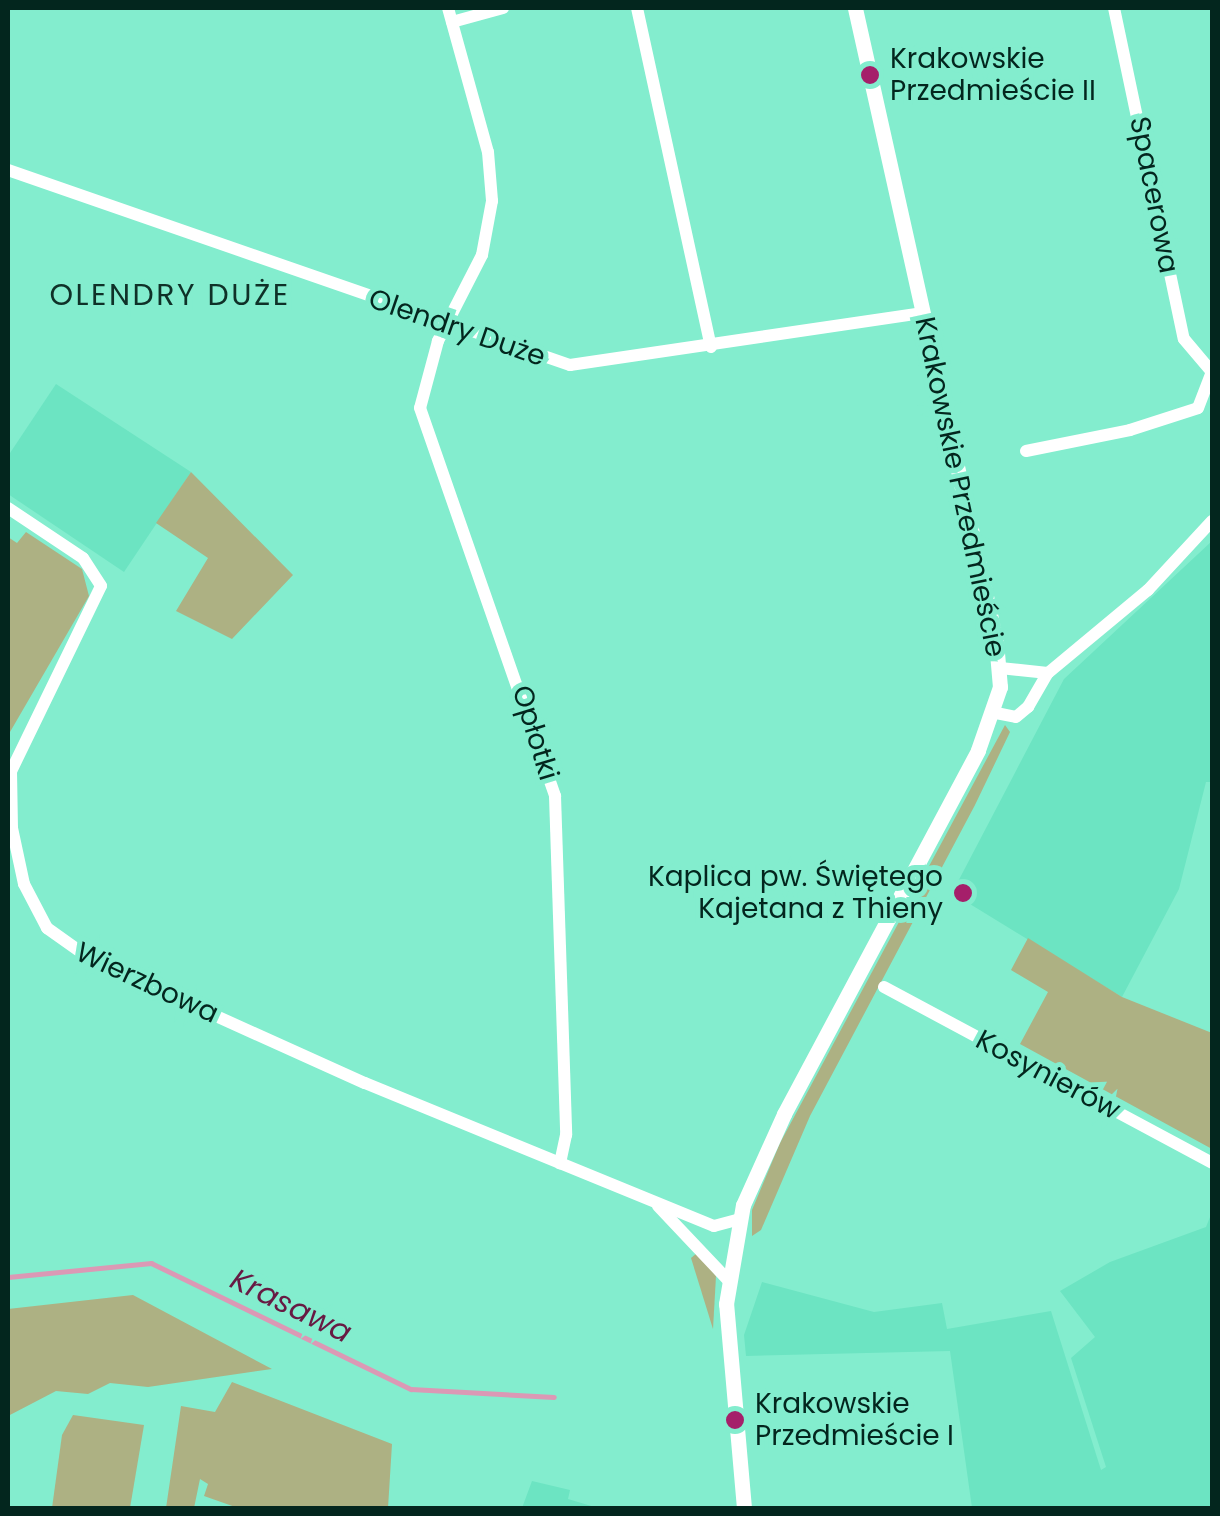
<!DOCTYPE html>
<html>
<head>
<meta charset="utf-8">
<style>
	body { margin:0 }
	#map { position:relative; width:1220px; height:1516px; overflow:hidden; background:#83edce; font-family:Poppins,sans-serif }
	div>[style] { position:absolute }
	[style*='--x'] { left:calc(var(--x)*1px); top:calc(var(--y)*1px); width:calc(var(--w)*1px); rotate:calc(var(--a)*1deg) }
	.built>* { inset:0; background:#6ce4c2 }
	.green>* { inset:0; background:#adb183 }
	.stream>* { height:5px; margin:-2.5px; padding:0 2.5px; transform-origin:2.5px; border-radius:2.5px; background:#db99b5 }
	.minor>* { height:12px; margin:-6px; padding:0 6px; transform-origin:6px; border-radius:6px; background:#fff }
	.tertiary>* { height:15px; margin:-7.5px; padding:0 7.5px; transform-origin:7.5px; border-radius:7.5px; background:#fff }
	.dots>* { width:28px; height:28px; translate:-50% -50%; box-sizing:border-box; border:5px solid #83edce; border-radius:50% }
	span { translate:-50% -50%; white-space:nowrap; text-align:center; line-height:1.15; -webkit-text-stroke:10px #83edce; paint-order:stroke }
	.poi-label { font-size:28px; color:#03261e }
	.left { translate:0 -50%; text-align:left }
	.right { translate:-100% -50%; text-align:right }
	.street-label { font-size:28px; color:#03261e }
	.neighbourhood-label { font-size:30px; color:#0f3128; letter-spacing:2.5px }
	.water-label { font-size:30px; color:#671a43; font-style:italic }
	.frame { position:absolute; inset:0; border:10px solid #03261e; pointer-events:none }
</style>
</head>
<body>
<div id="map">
	<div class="built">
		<div style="clip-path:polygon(56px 384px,191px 472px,124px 572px,8px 494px,8px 456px)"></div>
		<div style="clip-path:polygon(1212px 541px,1212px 782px,1206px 782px,1179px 889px,1122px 997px,952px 893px,1064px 679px)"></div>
		<div style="clip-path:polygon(1212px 1212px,1212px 1508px,972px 1508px,950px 1351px,746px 1356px,744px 1335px,762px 1282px,874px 1312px,942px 1303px,947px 1329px,1051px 1311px,1101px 1470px,1106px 1467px,1071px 1358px,1095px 1337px,1060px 1291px,1110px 1262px,1206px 1227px)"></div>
		<div style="clip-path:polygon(532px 1481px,570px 1490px,568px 1499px,598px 1508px,522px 1508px)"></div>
	</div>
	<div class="green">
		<div style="clip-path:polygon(191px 472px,293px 575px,232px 639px,176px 611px,208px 558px,156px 523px)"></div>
		<div style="clip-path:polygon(26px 532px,82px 569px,89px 596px,10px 732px,8px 537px,17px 543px)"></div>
		<div style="clip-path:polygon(1005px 725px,1010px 732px,975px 805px,810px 1116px,761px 1230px,752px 1236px,752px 1210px,780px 1143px)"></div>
		<div style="clip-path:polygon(1028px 938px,1122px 997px,1212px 1033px,1212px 1149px,1020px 1044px,1048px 992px,1011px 970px)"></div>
		<div style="clip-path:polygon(697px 1253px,716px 1276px,713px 1329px,691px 1258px)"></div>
		<div style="clip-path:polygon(133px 1295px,272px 1369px,148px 1387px,110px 1383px,88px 1394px,56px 1391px,8px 1416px,8px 1309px)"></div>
		<div style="clip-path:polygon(232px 1382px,392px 1444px,388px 1508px,238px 1508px,204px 1496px,208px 1484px,200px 1479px,194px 1508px,166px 1508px,181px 1406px,215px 1412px)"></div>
		<div style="clip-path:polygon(73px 1415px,144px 1425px,130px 1508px,52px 1508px,62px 1435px)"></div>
	</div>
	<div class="stream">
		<div style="--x:8;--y:1277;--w:144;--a:-5.6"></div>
		<div style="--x:151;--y:1263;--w:289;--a:25.9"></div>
		<div style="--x:411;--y:1389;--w:143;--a:3.2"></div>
	</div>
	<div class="minor">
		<div style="--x:448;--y:8;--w:149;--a:74.5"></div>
		<div style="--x:488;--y:152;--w:49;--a:85.3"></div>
		<div style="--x:492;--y:201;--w:55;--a:100.5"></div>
		<div style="--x:482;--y:255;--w:97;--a:117.1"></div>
		<div style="--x:438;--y:341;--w:69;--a:105"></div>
		<div style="--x:420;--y:408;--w:411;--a:70.8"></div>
		<div style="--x:555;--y:796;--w:339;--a:88.1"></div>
		<div style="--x:566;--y:1135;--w:29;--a:102"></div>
		<div style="--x:637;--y:8;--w:347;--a:77.7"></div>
		<div style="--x:1114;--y:8;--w:338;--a:78.1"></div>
		<div style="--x:1184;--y:339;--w:43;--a:49.7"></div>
		<div style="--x:452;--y:22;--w:53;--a:-15.4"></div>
		<div style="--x:8;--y:170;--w:595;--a:19.14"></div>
		<div style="--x:570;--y:365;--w:357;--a:-8.4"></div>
		<div style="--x:1026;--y:451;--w:106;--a:-11.4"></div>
		<div style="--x:1130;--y:430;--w:71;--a:-17.9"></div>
		<div style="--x:1198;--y:408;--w:39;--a:-69"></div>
		<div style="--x:8;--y:508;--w:90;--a:33.7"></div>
		<div style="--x:83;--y:558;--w:33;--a:57"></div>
		<div style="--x:101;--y:586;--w:206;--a:115.9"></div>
		<div style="--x:11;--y:771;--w:57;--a:89"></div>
		<div style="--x:12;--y:828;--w:57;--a:77.9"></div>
		<div style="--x:24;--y:884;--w:50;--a:62.4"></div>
		<div style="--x:47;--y:928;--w:55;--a:35.4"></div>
		<div style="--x:92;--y:960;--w:299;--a:24.3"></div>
		<div style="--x:365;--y:1083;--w:377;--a:22.3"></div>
		<div style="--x:714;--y:1226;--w:27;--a:-15"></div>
		<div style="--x:1000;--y:668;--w:48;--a:5.9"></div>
		<div style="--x:996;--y:713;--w:20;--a:11"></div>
		<div style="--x:1016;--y:717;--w:16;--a:-40"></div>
		<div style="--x:1028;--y:707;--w:39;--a:-60"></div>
		<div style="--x:1048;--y:673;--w:130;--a:-39.7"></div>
		<div style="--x:1148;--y:590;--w:94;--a:-47.2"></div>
		<div style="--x:884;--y:987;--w:372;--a:28.2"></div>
		<div style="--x:658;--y:1206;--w:102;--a:46.6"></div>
	</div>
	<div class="tertiary">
		<div style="--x:744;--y:1508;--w:205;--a:-95"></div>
		<div style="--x:726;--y:1304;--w:100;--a:-80.3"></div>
		<div style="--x:743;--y:1205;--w:100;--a:-65.7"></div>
		<div style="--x:784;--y:1114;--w:412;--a:-61.9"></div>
		<div style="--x:978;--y:750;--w:67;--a:-70.8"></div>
		<div style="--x:1000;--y:687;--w:46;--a:-95"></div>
		<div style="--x:996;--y:641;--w:649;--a:-102.56"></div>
	</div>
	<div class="dots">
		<div style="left:870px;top:75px;background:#a51f6a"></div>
		<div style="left:963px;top:893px;background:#a51f6a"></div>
		<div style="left:735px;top:1420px;background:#a51f6a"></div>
	</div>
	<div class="poi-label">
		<span class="left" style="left:890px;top:75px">Krakowskie<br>Przedmieście II</span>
		<span class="right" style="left:943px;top:893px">Kaplica pw. Świętego<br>Kajetana z Thieny</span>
		<span class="left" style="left:755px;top:1420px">Krakowskie<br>Przedmieście I</span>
	</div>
	<div class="street-label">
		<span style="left:1154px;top:195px;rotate:79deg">Spacerowa</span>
		<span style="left:457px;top:328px;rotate:19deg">Olendry Duże</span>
		<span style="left:960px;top:487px;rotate:78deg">Krakowskie Przedmieście</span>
		<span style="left:535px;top:733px;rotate:73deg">Opłotki</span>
		<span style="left:147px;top:983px;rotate:25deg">Wierzbowa</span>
		<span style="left:1048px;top:1075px;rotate:28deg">Kosynierów</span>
	</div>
	<div class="neighbourhood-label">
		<span style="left:170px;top:295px">OLENDRY DUŻE</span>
	</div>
	<div class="water-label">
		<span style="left:291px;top:1306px;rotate:26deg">Krasawa</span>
	</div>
	<div class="frame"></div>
</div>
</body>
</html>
